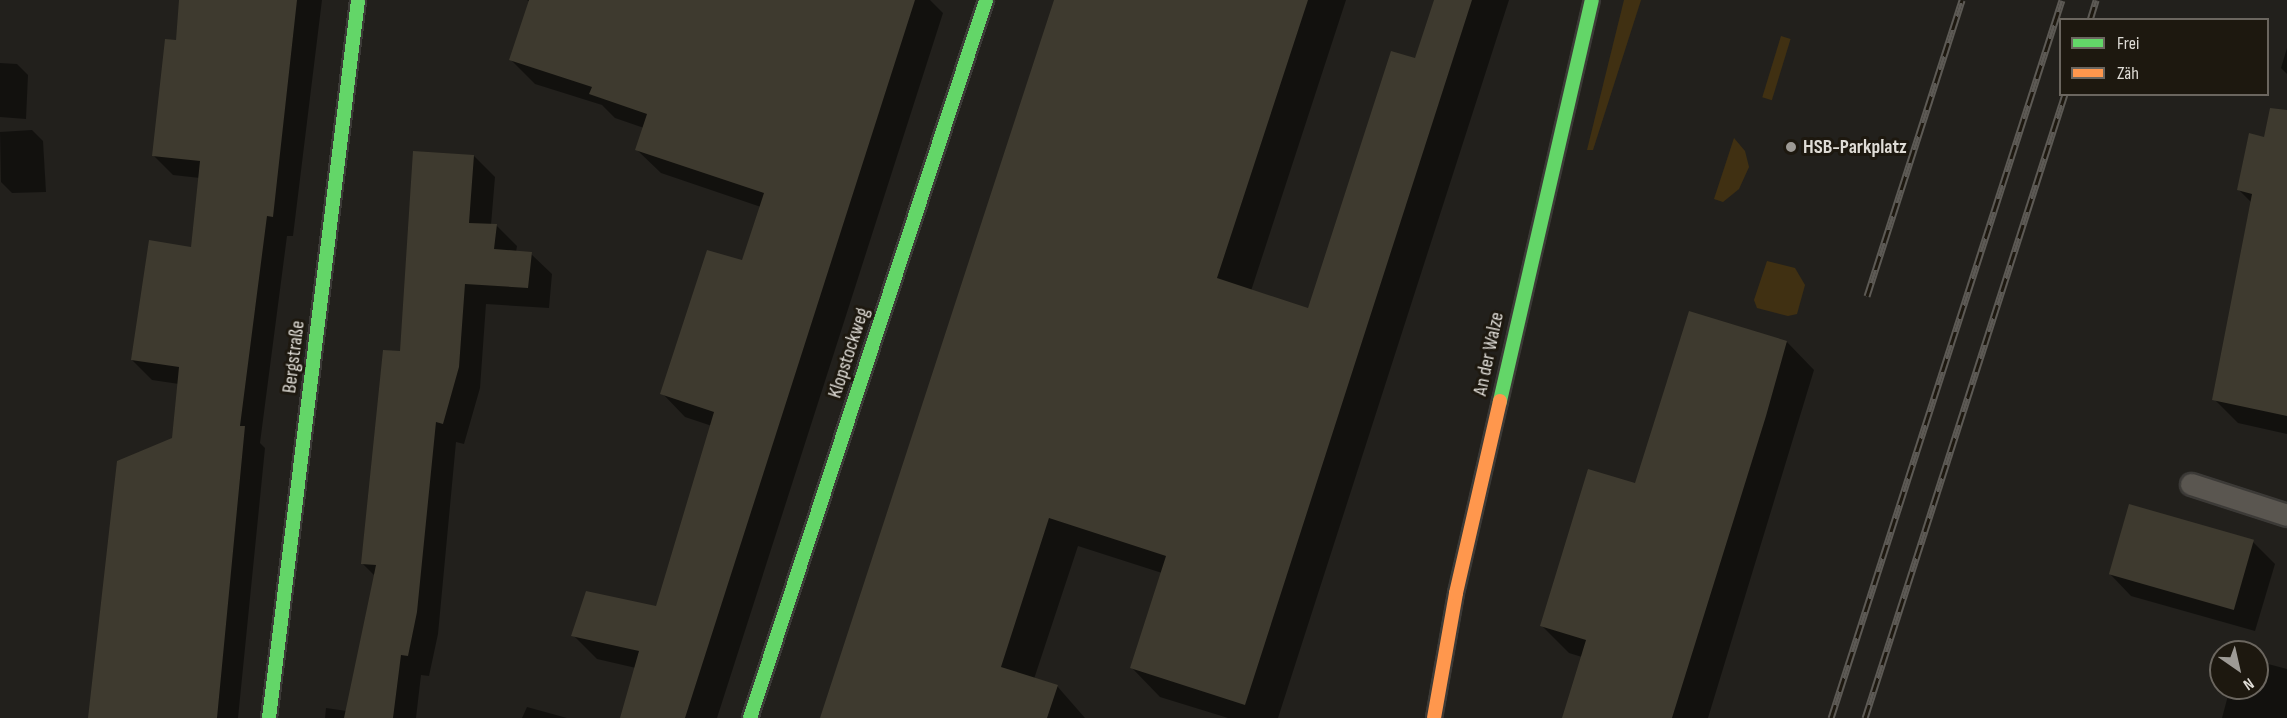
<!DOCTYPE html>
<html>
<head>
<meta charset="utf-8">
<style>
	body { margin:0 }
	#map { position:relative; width:2287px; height:718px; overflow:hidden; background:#22201c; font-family:"Sofia Sans Condensed",sans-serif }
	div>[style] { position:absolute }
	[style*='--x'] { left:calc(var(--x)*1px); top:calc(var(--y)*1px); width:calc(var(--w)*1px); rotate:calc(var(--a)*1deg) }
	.green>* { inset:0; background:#403012; transform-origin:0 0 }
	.shadow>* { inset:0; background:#0007 }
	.building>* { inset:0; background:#3e3a2f; transform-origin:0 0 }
	.roads { filter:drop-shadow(2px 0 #3c3a37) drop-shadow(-2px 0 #3c3a37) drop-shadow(0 2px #3c3a37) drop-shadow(0 -2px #3c3a37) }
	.lane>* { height:21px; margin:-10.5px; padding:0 10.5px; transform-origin:10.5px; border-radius:10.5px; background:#5a5650 }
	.fast>* { height:14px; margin:-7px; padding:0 7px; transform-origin:7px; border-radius:7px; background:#63d668 }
	.slow>* { height:14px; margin:-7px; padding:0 7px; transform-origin:7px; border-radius:7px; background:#ff974d }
	.rail>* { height:7px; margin-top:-3.5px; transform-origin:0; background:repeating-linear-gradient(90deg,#1d180f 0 14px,#5d5a55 0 28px); box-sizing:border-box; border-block:2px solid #5d5a55 }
	.dots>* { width:16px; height:16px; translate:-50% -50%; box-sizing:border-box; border:3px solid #1d180f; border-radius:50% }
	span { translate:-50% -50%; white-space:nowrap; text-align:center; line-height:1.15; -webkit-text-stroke:6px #1d180f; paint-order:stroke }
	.poi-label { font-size:20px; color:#dfdcd6; font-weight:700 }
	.left { translate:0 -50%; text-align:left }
	.street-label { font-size:20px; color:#dfdcd6 }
	.legend { position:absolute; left:2059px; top:18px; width:210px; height:78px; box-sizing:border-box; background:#1d180f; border:2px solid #6b665f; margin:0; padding:8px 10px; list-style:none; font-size:18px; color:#dfdcd6 }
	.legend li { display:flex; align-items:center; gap:12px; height:30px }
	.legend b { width:30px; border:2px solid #6b665f }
	.north { position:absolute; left:2209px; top:640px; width:60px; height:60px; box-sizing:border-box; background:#1d180f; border:2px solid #6b665f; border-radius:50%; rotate:146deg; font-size:16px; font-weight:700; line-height:24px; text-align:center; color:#dfdcd6 }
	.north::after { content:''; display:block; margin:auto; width:21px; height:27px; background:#9d9a95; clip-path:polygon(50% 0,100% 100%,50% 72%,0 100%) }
</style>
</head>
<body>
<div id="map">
	<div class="green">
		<div style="clip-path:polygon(1624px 0,1641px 0,1593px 150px,1587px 150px)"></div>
		<div style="left:1781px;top:36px;width:10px;height:64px;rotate:17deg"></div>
		<div style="clip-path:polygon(1734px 138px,1745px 151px,1749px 167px,1739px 189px,1723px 202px,1714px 199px)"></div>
		<div style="clip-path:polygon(1767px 261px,1795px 268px,1805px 285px,1797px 314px,1788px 316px,1757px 308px,1754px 300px)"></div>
	</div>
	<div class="shadow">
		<div style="clip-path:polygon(180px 0,322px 0,293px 236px,287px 236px,260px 443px,265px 448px,238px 718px,90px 718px,174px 439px,179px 384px,152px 380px,132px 360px,192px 249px,200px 178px,173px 175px,153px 155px,178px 42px)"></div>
		<div style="clip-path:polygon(527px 0,930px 0,943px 13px,717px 718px,621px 718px,636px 668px,597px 659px,573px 635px,657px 608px,712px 426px,685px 417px,662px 393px,743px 262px,761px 207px,661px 173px,637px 150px,644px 128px,615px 118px,602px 105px,535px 84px,511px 60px,530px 2px)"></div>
		<div style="clip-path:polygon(1056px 0,1346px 0,1251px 291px,1309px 310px,1416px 60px,1435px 0,1509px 0,1278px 718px,1228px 718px,1160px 697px,1132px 668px,1162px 573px,1078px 546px,1034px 679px,1057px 686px,1085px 718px,822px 718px)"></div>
		<div style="clip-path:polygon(2287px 48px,2287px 74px,2281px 68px)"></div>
		<div style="clip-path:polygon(0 63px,17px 64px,28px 75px,26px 119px,0 117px)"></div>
		<div style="clip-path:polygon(32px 130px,43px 141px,46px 192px,12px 193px,1px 182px,0 132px)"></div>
		<div style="clip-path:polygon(2287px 143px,2287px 434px,2238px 423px,2214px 399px,2252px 203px,2238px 189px)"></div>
		<div style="clip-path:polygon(474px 156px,495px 177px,491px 225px,496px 225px,517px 246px,516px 252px,531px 254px,552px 274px,549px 308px,486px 304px,480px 388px,464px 444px,456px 442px,438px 634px,429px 676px,421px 675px,416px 718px,325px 718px,326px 708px,347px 711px,375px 576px,362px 563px,401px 353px)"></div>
		<div style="clip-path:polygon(1787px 342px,1814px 370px,1708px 718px,1563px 718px,1582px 657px,1569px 653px,1541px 625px,1636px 485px)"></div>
		<div style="clip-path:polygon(2253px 542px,2275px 564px,2255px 631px,2131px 596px,2110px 574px)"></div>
		<div style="clip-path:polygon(2257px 661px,2287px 669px,2287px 718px,2222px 718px,2230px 688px,2257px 688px)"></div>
		<div style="clip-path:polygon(527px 707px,567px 718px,522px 718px)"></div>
	</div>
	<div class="building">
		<div style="clip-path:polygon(179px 0,297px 0,273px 217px,267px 216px,240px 426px,245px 426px,217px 718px,88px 718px,117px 461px,172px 438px,179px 367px,131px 360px,149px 240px,191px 247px,200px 161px,152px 156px,165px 39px,176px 40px)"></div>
		<div style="clip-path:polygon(529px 0,915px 0,685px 718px,620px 718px,639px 651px,571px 636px,586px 591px,656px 606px,714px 412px,660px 394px,707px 250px,742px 260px,764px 193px,635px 150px,647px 114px,589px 94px,592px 87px,509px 60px)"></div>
		<div style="clip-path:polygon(1054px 0,1308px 0,1217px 278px,1308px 308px,1391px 51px,1415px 58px,1434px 0,1472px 0,1245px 705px,1130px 668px,1166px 556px,1049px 518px,1001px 667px,1058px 685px,1047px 718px,820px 718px)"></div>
		<div style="clip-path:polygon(2270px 108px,2287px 110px,2287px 416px,2212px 400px,2252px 194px,2237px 190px,2249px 133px,2264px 137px)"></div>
		<div style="clip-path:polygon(413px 151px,474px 155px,469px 223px,497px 224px,494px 249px,532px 252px,528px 288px,465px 284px,459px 367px,443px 424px,436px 422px,417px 612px,408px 656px,401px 655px,393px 718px,344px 718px,376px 565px,361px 564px,383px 350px,400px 351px)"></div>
		<div style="clip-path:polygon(1689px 311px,1787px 341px,1766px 416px,1672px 718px,1562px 718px,1586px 640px,1540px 626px,1588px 469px,1635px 483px)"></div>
		<div style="left:2129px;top:504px;width:130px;height:73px;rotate:16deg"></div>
	</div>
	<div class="roads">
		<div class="lane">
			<div style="--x:2191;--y:484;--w:101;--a:17.9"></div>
		</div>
		<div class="fast">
			<div style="--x:1500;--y:401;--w:411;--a:-77.1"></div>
			<div style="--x:269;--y:718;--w:723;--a:-82.93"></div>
			<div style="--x:750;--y:718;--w:756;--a:-71.8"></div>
		</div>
		<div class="slow">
			<div style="--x:1434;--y:718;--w:127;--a:-80"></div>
			<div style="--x:1456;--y:593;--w:197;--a:-77.1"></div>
		</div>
	</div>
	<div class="rail">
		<div style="--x:2090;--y:20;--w:21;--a:-73"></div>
		<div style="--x:1867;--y:296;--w:311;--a:-72.2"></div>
		<div style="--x:1831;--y:718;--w:754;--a:-72.17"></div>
		<div style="--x:1865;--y:718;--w:655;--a:-72.23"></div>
	</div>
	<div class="dots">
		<div style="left:1791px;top:147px;background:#9d9a95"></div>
	</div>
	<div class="poi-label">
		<span class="left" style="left:1803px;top:147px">HSB-Parkplatz</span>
	</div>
	<div class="street-label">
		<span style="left:849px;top:353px;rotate:-72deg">Klopstockweg</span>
		<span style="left:1489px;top:354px;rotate:-78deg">An der Walze</span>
		<span style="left:294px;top:357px;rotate:-83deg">Bergstraße</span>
	</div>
	<ul class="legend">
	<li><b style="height:8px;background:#63d668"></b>Frei</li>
	<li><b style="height:8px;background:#ff974d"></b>Zäh</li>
	</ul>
	<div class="north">N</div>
</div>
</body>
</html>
